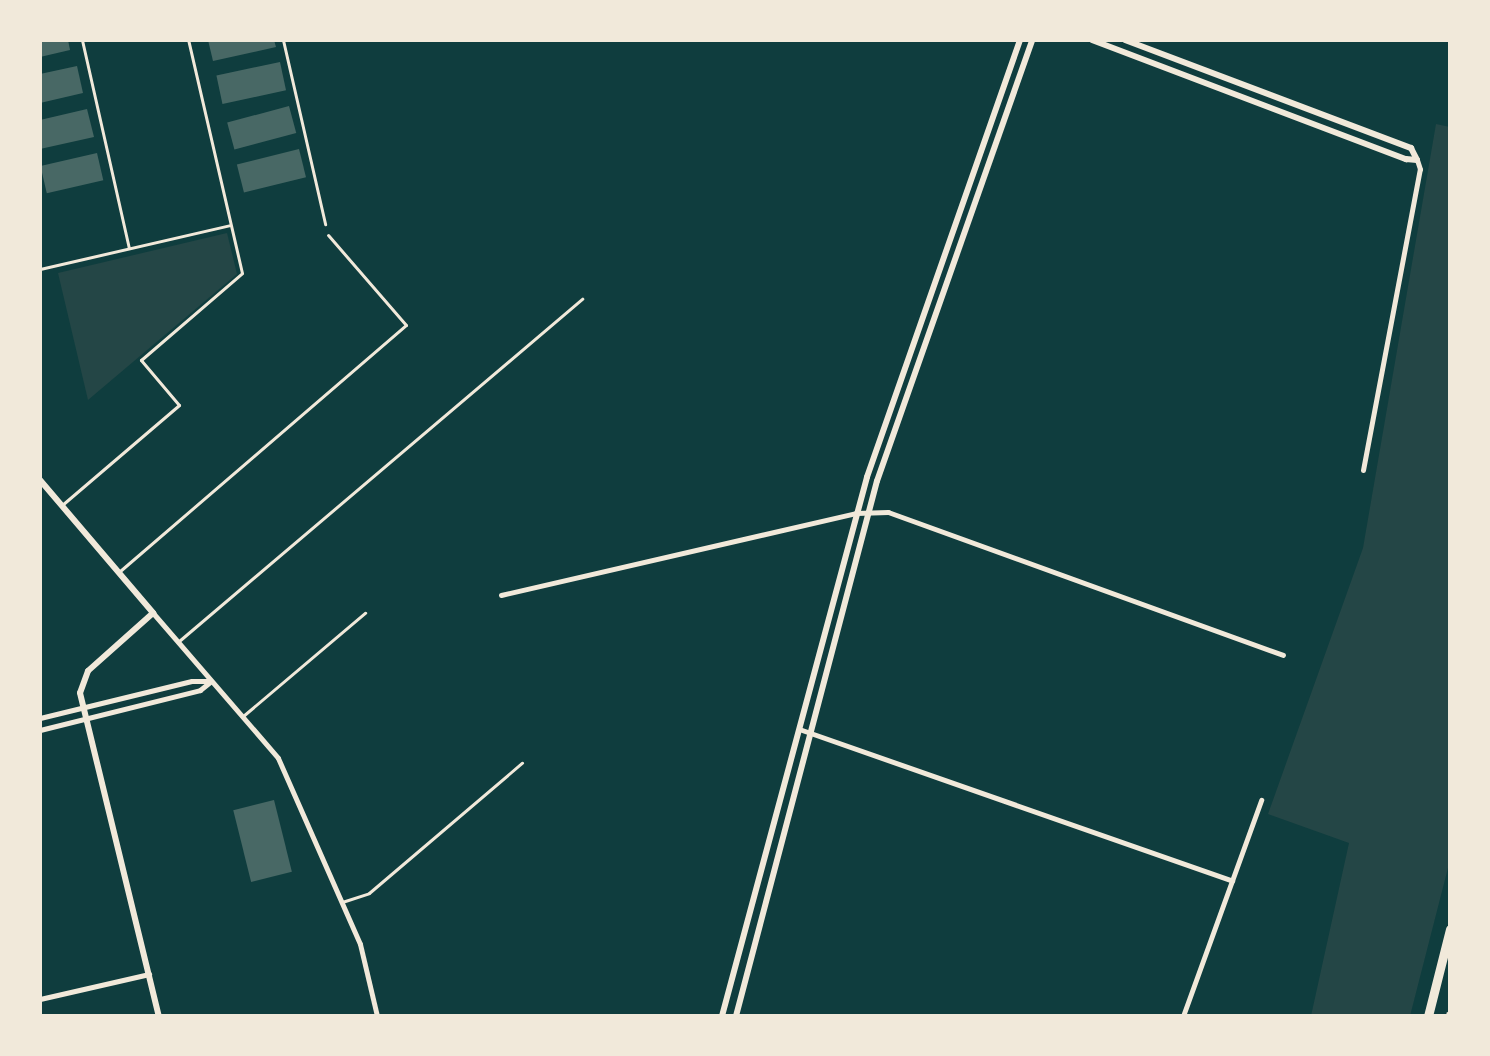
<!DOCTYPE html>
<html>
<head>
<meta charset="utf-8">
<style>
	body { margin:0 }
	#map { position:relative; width:1490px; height:1056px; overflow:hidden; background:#0f3d3e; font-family:"IBM Plex Serif",serif }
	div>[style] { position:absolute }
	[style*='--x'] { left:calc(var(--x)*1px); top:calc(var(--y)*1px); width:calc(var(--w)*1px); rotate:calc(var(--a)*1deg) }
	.green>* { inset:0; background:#244646 }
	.building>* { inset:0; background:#486865; transform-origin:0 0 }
	.service>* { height:3px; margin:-1.5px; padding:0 1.5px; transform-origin:1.5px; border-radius:1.5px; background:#f1e9da }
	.minor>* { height:5px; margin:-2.5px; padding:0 2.5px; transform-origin:2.5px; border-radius:2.5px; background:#f1e9da }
	.tertiary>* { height:6px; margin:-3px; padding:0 3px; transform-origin:3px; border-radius:3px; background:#f1e9da }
	.motorway>* { height:9px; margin:-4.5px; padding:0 4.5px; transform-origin:4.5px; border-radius:4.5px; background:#f1e9da }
	span { translate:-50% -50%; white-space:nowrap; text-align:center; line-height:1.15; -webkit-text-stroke:8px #f1e9da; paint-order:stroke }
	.frame { position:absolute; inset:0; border:42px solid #f1e9da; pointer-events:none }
</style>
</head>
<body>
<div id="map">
	<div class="green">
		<div style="clip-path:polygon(1436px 124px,1450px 127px,1450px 860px,1410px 1016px,1311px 1016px,1349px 843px,1268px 814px,1363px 548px)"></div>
		<div style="clip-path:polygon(227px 233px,237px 274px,88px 400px,58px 273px)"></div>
	</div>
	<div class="building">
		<div style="clip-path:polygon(40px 40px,68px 40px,70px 50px,40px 57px)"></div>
		<div style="clip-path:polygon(208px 40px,274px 40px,276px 47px,213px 61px)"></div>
		<div style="left:280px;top:62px;width:29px;height:65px;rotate:78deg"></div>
		<div style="clip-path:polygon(77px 66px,83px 93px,40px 103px,40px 74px)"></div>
		<div style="left:289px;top:106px;width:28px;height:64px;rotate:75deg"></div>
		<div style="clip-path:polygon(87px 109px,94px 137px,40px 149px,40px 120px)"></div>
		<div style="left:299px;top:149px;width:29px;height:64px;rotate:76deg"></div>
		<div style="left:97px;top:153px;width:28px;height:58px;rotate:77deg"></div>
		<div style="left:274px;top:800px;width:74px;height:42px;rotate:76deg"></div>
	</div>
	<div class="service">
		<div style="--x:82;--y:40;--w:213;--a:77.3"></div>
		<div style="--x:283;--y:40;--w:189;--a:77.1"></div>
		<div style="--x:40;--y:269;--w:195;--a:-13"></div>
		<div style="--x:62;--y:505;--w:154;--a:-40.5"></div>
		<div style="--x:179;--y:405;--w:59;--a:-130.2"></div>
		<div style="--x:141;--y:360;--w:133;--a:-40.7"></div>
		<div style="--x:242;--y:273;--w:239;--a:-103"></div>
		<div style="--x:120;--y:571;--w:377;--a:-40.7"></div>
		<div style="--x:406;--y:325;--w:119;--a:-130.9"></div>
		<div style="--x:179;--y:641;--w:529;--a:-40.32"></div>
		<div style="--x:243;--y:716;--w:160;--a:-40.2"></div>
		<div style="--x:342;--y:902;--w:28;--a:-18"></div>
		<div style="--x:369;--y:893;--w:201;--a:-40.4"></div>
	</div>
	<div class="minor">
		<div style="--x:1363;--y:470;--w:306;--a:-79.3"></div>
		<div style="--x:1420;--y:169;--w:9;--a:-108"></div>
		<div style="--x:501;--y:595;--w:364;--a:-13"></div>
		<div style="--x:856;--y:513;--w:32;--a:-2"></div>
		<div style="--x:888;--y:512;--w:420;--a:19.9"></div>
		<div style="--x:153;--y:613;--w:191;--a:49.2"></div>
		<div style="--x:278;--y:758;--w:203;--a:66.2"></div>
		<div style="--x:360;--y:944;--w:74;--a:76.7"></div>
		<div style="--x:40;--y:718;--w:156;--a:-13.7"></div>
		<div style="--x:192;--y:681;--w:18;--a:0"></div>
		<div style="--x:799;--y:729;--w:459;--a:19.3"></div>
		<div style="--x:40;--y:730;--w:165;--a:-14"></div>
		<div style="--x:200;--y:690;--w:14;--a:-39"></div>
		<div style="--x:40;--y:999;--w:112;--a:-12.9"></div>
		<div style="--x:1183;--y:1016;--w:230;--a:-70.1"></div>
	</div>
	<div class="tertiary">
		<div style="--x:1092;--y:40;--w:336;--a:20.8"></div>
		<div style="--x:1406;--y:159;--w:11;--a:5"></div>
		<div style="--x:1125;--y:40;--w:306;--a:20.7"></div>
		<div style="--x:1411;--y:148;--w:13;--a:63"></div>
		<div style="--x:40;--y:480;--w:175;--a:49.6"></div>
		<div style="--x:153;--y:613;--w:87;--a:138.3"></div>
		<div style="--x:88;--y:671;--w:23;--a:110"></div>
		<div style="--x:80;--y:693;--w:333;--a:76.3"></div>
		<div style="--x:722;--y:1016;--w:558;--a:-74.94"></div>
		<div style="--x:867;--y:477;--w:463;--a:-70.7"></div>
		<div style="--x:736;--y:1016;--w:553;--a:-75.24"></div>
		<div style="--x:877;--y:481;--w:467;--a:-70.6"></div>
	</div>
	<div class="motorway">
		<div style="--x:1428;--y:1016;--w:90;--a:-75.8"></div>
		<div style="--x:1450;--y:1016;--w:1;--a:-90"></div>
	</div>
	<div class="frame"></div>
</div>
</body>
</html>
